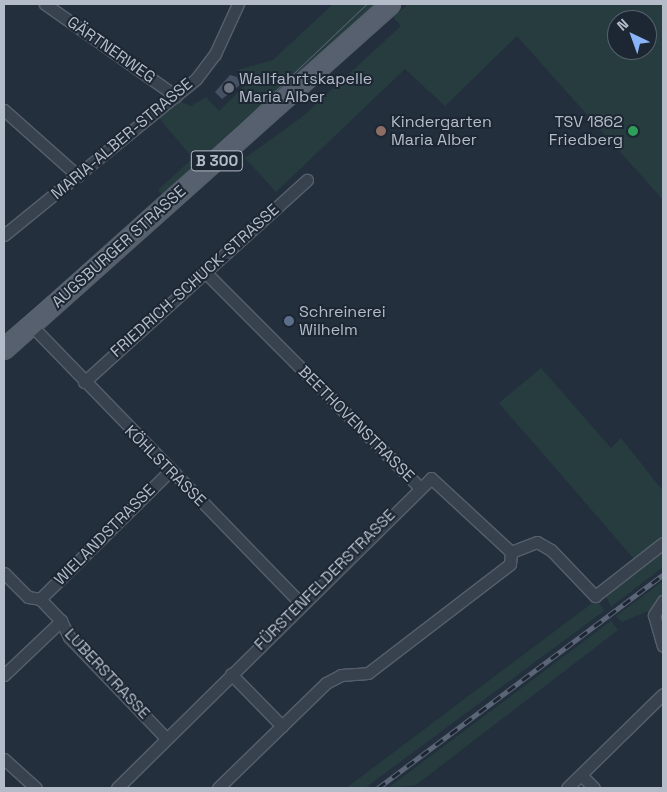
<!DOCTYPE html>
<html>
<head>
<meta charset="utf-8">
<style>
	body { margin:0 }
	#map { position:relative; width:667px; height:792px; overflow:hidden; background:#242f3e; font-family:"Space Grotesk",sans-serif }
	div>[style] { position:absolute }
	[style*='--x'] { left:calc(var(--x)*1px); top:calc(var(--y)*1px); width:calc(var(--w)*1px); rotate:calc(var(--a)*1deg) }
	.green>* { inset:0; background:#263c3f }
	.building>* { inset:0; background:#455162 }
	.roads { filter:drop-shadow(1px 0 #565f6c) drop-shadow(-1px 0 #565f6c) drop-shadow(0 1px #565f6c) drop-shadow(0 -1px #565f6c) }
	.minor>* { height:11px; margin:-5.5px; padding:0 5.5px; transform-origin:5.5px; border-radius:5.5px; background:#38414e }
	.primary>* { height:19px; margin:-9.5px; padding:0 9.5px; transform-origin:9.5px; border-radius:9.5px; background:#56606e }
	.tram>* { height:1px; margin:-0.5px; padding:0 0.5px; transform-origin:0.5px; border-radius:0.5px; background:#5a6575 }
	.rail>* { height:5px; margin-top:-2.5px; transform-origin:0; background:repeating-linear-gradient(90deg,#1d2633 0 9px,#5a6575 0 18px); box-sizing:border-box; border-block:1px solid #5a6575 }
	.dots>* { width:14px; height:14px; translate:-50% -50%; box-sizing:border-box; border:2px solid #1d2633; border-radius:50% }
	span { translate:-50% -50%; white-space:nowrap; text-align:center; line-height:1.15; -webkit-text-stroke:4px #1d2633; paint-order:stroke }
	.shield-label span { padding:1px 4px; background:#1d2633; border:1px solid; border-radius:4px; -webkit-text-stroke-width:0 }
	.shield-label { font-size:15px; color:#b4bcc9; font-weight:700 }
	.street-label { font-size:16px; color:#b4bcc9 }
	.poi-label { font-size:16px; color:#b4bcc9 }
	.left { translate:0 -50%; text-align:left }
	.right { translate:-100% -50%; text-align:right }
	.frame { position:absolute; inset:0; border:5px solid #b4bcc9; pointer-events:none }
	.north { position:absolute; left:607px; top:10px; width:50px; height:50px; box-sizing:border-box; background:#1d2633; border:1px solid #59626f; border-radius:50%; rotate:318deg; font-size:14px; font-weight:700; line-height:20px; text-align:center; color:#b4bcc9 }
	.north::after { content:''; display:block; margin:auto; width:18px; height:22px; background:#8ab4f8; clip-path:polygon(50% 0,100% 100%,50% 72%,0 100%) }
</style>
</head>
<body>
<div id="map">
	<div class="green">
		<div style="clip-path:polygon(333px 4px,378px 4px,165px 199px,158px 190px,193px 158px,159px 118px,181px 102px,191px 106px,206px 97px,219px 111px,249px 82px,237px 70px,273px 60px)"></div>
		<div style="clip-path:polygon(evenodd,408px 4px,663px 4px,663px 200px,517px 36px,445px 106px,405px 69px,276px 192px,245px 158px,302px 117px,401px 26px,393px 17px,408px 4px,617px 20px,647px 20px,647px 50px,617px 50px,617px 20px)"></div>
		<div style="clip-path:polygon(541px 368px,611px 448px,621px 438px,663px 491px,663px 537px,635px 560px,499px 403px)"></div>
		<div style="clip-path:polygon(663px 549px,663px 567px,611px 607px,605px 594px)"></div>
		<div style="clip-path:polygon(663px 581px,663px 595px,651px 610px,622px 622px,616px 616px)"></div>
		<div style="clip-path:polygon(591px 604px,600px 604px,604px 611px,365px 788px,346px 788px)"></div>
		<div style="clip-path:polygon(611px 621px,618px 630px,416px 785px,388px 788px)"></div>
	</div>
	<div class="building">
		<div style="clip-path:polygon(230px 75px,237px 77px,240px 85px,222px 99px,215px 92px)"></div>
	</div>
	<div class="roads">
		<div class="minor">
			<div style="--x:45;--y:4;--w:160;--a:35.1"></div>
			<div style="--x:4;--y:110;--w:99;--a:41.7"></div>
			<div style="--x:4;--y:235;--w:247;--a:-39.1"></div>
			<div style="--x:196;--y:79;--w:31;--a:-53"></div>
			<div style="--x:215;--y:54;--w:55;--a:-65.3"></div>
			<div style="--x:206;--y:273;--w:302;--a:45.1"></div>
			<div style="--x:31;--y:325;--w:388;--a:45.9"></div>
			<div style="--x:84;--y:382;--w:301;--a:-42.2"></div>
			<div style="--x:511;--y:552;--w:28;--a:-21"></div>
			<div style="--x:537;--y:542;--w:16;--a:30"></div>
			<div style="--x:551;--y:550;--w:64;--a:46.3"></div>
			<div style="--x:595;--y:596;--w:86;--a:-37.9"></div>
			<div style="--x:4;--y:573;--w:34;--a:45"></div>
			<div style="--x:28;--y:597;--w:12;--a:9"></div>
			<div style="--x:40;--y:599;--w:30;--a:46"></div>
			<div style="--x:61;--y:621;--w:18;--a:63"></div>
			<div style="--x:69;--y:637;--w:140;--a:46.2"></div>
			<div style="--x:40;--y:599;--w:182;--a:-44.6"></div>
			<div style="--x:663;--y:601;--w:17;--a:123"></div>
			<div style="--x:654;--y:615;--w:32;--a:74"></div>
			<div style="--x:231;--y:674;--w:73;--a:45.6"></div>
			<div style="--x:4;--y:675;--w:79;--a:-43.5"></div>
			<div style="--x:4;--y:759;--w:43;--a:42.2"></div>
			<div style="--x:581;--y:775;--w:18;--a:45"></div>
			<div style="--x:117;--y:788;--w:441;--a:-44.6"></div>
			<div style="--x:431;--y:478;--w:109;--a:42.8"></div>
			<div style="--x:218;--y:788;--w:151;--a:-44.2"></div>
			<div style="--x:326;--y:683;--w:17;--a:-28"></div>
			<div style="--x:341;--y:675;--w:27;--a:-4"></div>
			<div style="--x:368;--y:673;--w:179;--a:-37.5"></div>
			<div style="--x:510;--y:564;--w:12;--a:-85"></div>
			<div style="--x:567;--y:788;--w:134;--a:-44.4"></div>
		</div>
		<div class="primary">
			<div style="--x:4;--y:349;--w:518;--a:-41.79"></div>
		</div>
	</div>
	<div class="tram">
		<div style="--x:4;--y:334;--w:221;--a:-40.8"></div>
		<div style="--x:171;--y:190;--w:269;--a:-43.6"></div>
	</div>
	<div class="rail">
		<div style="--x:378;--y:788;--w:356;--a:-36.8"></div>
	</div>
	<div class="dots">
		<div style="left:229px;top:88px;background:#6b7280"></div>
		<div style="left:381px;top:131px;background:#8d6e63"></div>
		<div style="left:633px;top:131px;background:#2e9e5b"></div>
		<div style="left:289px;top:321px;background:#5c6f8a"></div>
	</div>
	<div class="shield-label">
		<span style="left:217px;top:161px">B 300</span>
	</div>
	<div class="street-label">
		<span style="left:111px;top:50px;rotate:35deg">GÄRTNERWEG</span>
		<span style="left:122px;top:139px;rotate:-40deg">MARIA-ALBER-STRASSE</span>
		<span style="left:119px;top:247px;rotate:-42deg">AUGSBURGER STRASSE</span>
		<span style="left:195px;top:281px;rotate:-42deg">FRIEDRICH-SCHUCK-STRASSE</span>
		<span style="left:356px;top:424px;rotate:45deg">BEETHOVENSTRASSE</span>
		<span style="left:165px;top:466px;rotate:45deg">KÖHLSTRASSE</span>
		<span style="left:105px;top:535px;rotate:-45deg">WIELANDSTRASSE</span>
		<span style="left:325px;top:580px;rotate:-45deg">FÜRSTENFELDERSTRASSE</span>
		<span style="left:107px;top:674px;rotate:47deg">LUBERSTRASSE</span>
	</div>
	<div class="poi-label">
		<span class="left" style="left:239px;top:88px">Wallfahrtskapelle<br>Maria Alber</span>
		<span class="left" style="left:391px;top:131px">Kindergarten<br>Maria Alber</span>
		<span class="right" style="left:623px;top:131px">TSV 1862<br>Friedberg</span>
		<span class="left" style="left:299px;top:321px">Schreinerei<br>Wilhelm</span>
	</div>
	<div class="frame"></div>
	<div class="north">N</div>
</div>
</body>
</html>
